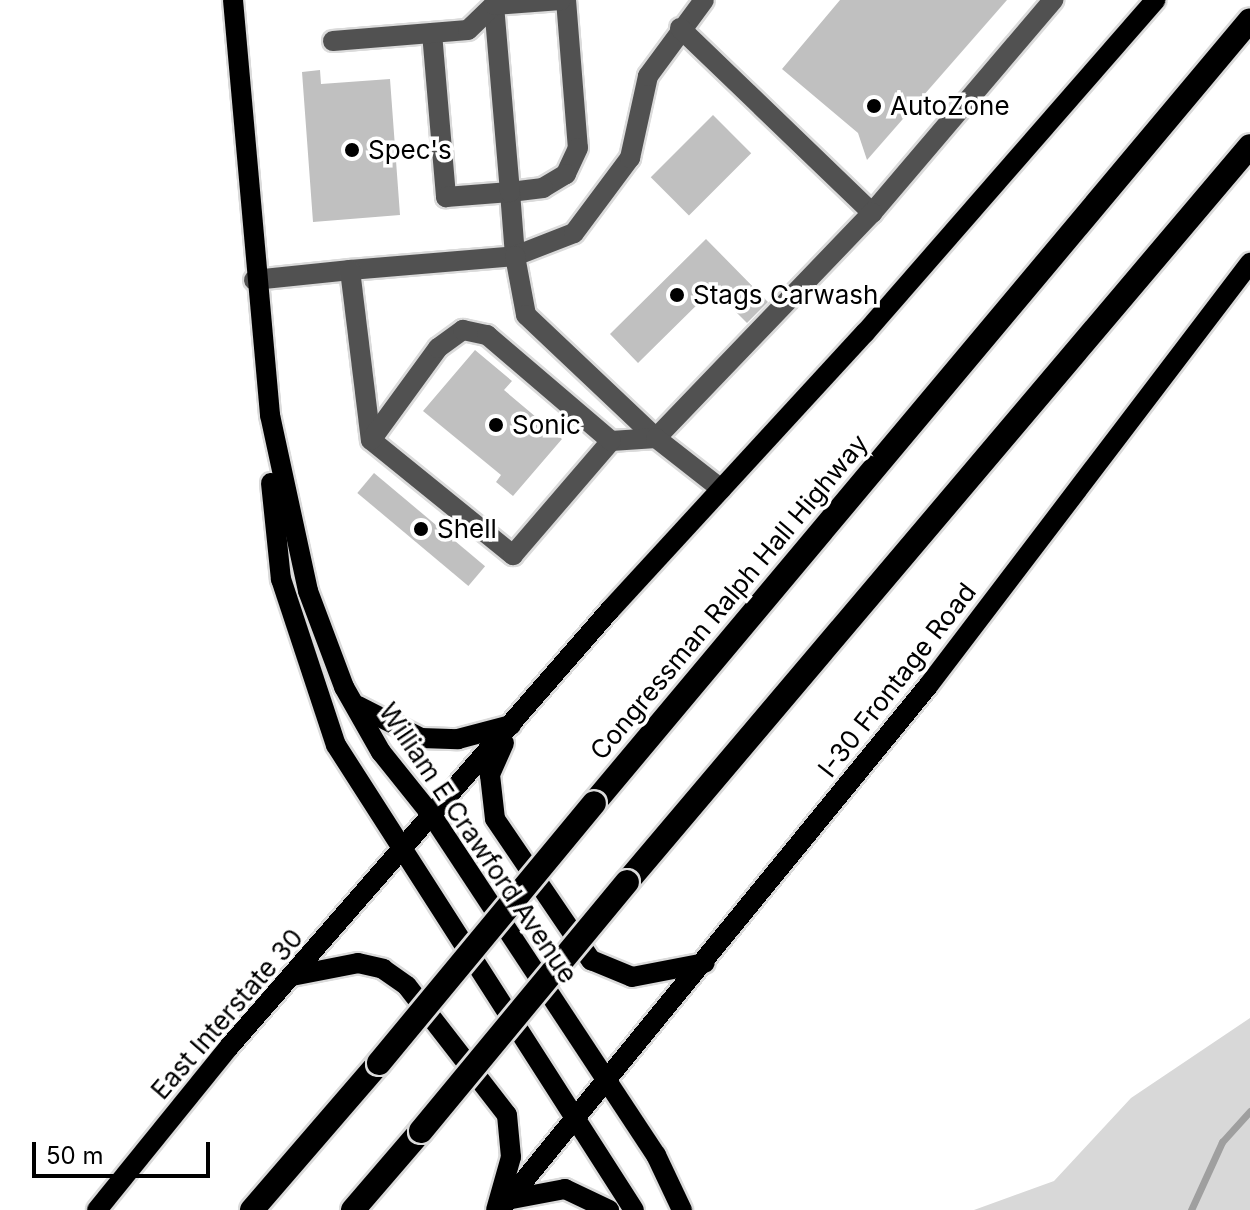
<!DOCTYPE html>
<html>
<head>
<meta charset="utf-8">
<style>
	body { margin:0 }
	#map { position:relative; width:1250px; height:1210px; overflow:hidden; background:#fff; font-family:Inter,sans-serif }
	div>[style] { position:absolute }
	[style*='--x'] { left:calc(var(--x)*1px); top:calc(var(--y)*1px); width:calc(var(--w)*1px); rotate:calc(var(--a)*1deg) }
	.green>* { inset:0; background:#d8d8d8 }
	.stream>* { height:7px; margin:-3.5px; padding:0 3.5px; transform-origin:3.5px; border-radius:3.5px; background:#9f9f9f }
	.building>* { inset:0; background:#c0c0c0; transform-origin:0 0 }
	.roads { filter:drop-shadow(2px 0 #dbdbdb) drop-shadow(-2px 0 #dbdbdb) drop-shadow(0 2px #dbdbdb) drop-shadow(0 -2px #dbdbdb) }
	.minor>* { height:20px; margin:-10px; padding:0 10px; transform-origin:10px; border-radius:10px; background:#515151 }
	.major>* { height:20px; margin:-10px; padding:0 10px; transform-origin:10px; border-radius:10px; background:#000 }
	.highway>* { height:24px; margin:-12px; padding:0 12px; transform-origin:12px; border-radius:12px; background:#000 }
	.bridges { filter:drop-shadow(2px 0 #dbdbdb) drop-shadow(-2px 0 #dbdbdb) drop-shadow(0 2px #dbdbdb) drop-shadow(0 -2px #dbdbdb) }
	.highway-bridge>* { height:24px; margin:-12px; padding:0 12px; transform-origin:12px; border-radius:12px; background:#000 }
	.dots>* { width:22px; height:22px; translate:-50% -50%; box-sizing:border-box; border:4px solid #fff; border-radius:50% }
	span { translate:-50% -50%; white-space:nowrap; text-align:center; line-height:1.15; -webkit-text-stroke:7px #fff; paint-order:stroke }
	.poi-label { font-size:26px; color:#000 }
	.left { translate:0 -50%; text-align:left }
	.street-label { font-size:26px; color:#000 }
	.scale { position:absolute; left:32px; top:1142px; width:178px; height:36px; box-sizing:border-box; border:4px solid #000; border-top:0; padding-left:10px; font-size:24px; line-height:28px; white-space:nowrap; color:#000; -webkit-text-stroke:6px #fff; paint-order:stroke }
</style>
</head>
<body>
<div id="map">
	<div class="green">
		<div style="clip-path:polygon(1250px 1018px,1250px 1210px,974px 1210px,1054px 1181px,1131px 1098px)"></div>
	</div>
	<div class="stream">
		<div style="--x:1191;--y:1210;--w:75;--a:-65.5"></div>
		<div style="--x:1222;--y:1142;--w:42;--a:-47.9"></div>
	</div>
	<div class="building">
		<div style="clip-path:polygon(840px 0,1007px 0,867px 160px,858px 133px,782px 69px)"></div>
		<div style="clip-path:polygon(320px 70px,321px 84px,390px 79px,400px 215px,313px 222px,302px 72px)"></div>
		<div style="left:713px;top:115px;width:54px;height:88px;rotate:45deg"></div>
		<div style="clip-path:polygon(706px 239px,768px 302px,747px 323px,713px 289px,638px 363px,610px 334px)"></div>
		<div style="clip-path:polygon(475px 350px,512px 381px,504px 390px,562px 439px,513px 496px,496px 482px,501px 475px,423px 411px)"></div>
		<div style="left:374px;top:473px;width:145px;height:26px;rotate:40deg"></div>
	</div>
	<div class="roads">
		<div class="minor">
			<div style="--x:566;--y:0;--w:148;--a:85.4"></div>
			<div style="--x:578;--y:148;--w:29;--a:115"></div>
			<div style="--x:566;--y:174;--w:27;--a:149"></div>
			<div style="--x:543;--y:188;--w:33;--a:173"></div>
			<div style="--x:510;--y:192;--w:64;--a:85.5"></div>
			<div style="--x:515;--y:256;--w:63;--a:-21.3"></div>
			<div style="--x:574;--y:233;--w:94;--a:-53.3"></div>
			<div style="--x:630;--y:158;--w:84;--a:-77.6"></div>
			<div style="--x:648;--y:76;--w:94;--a:-53.6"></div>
			<div style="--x:680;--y:28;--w:267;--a:43.9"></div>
			<div style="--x:872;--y:213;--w:280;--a:-49.6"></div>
			<div style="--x:432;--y:33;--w:165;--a:85.1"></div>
			<div style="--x:446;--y:197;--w:64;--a:-4.5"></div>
			<div style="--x:510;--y:192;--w:188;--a:-94.9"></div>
			<div style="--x:333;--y:41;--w:135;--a:-4.7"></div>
			<div style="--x:468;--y:30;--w:36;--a:-44"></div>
			<div style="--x:494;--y:5;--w:67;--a:-4.3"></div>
			<div style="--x:350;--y:270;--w:166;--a:-4.8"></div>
			<div style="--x:515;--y:256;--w:60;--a:79.4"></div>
			<div style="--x:526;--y:315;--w:179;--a:43.4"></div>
			<div style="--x:656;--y:438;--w:312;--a:-46.2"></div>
			<div style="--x:254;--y:280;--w:97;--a:-5.9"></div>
			<div style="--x:350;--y:270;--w:171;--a:83"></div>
			<div style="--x:371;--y:440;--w:183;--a:39"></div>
			<div style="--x:513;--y:555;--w:150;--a:-49.3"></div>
			<div style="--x:611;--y:441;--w:45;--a:-3.8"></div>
			<div style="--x:656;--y:438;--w:83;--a:38.1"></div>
			<div style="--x:371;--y:440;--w:114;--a:-53.9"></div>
			<div style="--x:438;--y:348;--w:31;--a:-36"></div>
			<div style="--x:463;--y:330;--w:25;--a:12"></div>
			<div style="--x:487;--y:335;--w:163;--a:40.5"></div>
		</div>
		<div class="major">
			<div style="--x:233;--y:0;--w:417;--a:84.9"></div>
			<div style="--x:270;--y:415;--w:180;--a:77.8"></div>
			<div style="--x:308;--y:591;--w:103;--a:69.4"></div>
			<div style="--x:344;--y:687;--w:75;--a:60.4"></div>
			<div style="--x:381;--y:752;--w:83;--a:51.3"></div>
			<div style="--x:433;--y:817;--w:405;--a:56.6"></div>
			<div style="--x:656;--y:1155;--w:61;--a:64.7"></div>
			<div style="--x:271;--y:483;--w:97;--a:84.1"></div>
			<div style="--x:281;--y:579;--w:175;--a:71.7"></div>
			<div style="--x:336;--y:745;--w:552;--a:57.35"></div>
			<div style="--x:358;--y:706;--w:71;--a:26.9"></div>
			<div style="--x:421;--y:738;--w:37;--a:2"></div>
			<div style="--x:458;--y:739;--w:55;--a:-14.8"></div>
			<div style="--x:504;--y:743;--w:35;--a:114"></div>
			<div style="--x:490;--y:775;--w:44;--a:83.5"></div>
			<div style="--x:495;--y:819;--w:171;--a:55.8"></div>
			<div style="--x:591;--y:960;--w:44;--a:22.5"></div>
			<div style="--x:632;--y:977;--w:74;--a:-10.9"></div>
			<div style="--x:292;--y:976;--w:67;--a:-11.1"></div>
			<div style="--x:358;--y:963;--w:26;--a:13"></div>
			<div style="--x:383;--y:969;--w:29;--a:35"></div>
			<div style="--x:407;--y:986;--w:163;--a:52.2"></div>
			<div style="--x:507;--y:1115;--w:42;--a:84.6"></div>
			<div style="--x:511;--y:1157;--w:55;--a:105.8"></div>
			<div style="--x:512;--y:1199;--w:54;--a:-10.7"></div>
			<div style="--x:565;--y:1189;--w:49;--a:25.5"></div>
			<div style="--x:97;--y:1210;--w:210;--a:-51"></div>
			<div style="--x:229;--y:1047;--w:580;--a:-48.92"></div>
			<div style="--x:610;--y:610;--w:377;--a:-47.4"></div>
			<div style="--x:865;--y:333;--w:442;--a:-48.9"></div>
			<div style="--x:500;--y:1210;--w:677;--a:-50.76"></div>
			<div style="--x:928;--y:686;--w:532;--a:-52.72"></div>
		</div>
		<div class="highway">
			<div style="--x:594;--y:803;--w:1021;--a:-50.04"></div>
			<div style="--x:627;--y:882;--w:964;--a:-49.75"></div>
			<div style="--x:252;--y:1210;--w:194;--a:-49.2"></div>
			<div style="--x:353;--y:1210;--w:104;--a:-49.3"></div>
		</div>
	</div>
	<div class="bridges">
		<div class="highway-bridge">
			<div style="--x:379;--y:1063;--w:337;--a:-50.4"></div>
			<div style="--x:421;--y:1131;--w:323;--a:-50.4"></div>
		</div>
	</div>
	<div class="dots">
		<div style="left:874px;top:106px;background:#000"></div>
		<div style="left:352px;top:150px;background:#000"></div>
		<div style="left:677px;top:295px;background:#000"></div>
		<div style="left:496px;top:425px;background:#000"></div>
		<div style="left:421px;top:529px;background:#000"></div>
	</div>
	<div class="poi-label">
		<span class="left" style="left:890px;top:106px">AutoZone</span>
		<span class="left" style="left:368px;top:150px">Spec's</span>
		<span class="left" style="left:693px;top:295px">Stags Carwash</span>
		<span class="left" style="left:512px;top:425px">Sonic</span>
		<span class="left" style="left:437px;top:529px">Shell</span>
	</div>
	<div class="street-label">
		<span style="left:729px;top:597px;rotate:-50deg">Congressman Ralph Hall Highway</span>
		<span style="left:897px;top:680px;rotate:-52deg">I-30 Frontage Road</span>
		<span style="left:478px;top:843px;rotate:56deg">William E Crawford Avenue</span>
		<span style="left:227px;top:1014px;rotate:-49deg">East Interstate 30</span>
	</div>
	<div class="scale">50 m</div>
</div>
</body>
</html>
